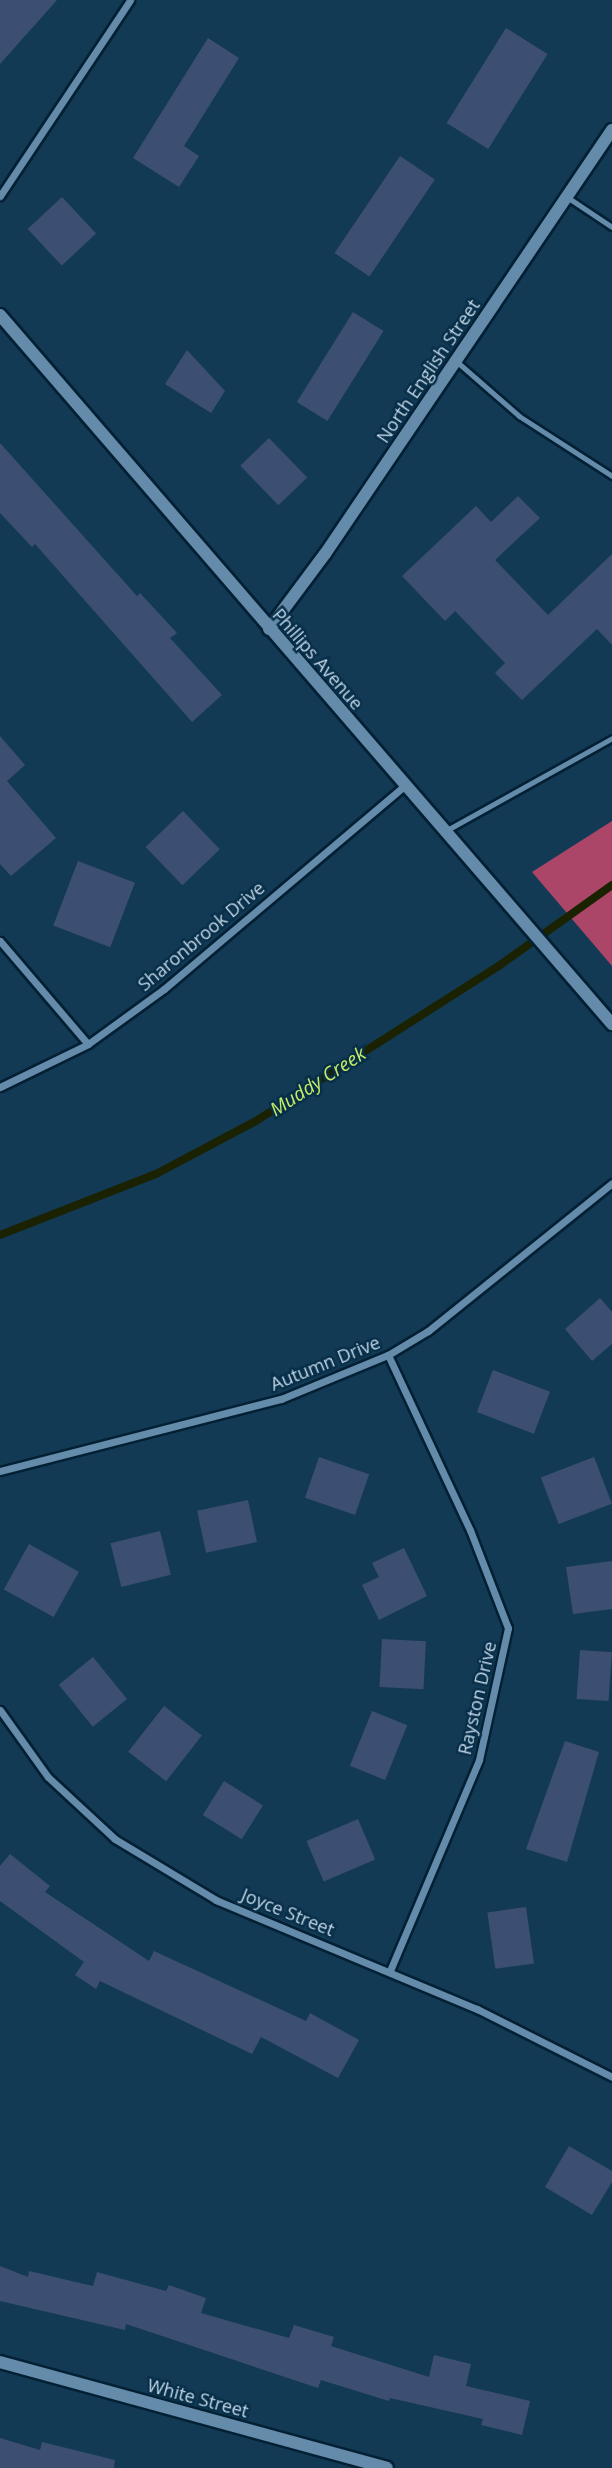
<!DOCTYPE html>
<html>
<head>
<meta charset="utf-8">
<style>
	body { margin:0 }
	#map { position:relative; width:612px; height:2468px; overflow:hidden; background:#133a55; font-family:"Open Sans",sans-serif }
	div>[style] { position:absolute }
	[style*='--x'] { left:calc(var(--x)*1px); top:calc(var(--y)*1px); width:calc(var(--w)*1px); rotate:calc(var(--a)*1deg) }
	.forest>* { inset:0; background:#ac4668 }
	.stream>* { height:8px; margin:-4px; padding:0 4px; transform-origin:4px; border-radius:4px; background:#1a2202 }
	.building>* { inset:0; background:#3c4e72; transform-origin:0 0 }
	.roads { filter:drop-shadow(2px 0 #032034) drop-shadow(-2px 0 #032034) drop-shadow(0 2px #032034) drop-shadow(0 -2px #032034) }
	.service>* { height:5px; margin:-2.5px; padding:0 2.5px; transform-origin:2.5px; border-radius:2.5px; background:#648baa }
	.minor>* { height:7px; margin:-3.5px; padding:0 3.5px; transform-origin:3.5px; border-radius:3.5px; background:#648baa }
	.tertiary>* { height:12px; margin:-6px; padding:0 6px; transform-origin:6px; border-radius:6px; background:#648baa }
	span { translate:-50% -50%; white-space:nowrap; text-align:center; line-height:1.15; -webkit-text-stroke:5px #072f49; paint-order:stroke }
	.street-label { font-size:18px; color:#c3d7e8 }
	.water-label { font-size:19px; color:#c8ed65; font-style:italic }
</style>
</head>
<body>
<div id="map">
	<div class="forest">
		<div style="clip-path:polygon(612px 821px,612px 966px,532px 872px)"></div>
	</div>
	<div class="stream">
		<div style="--x:0;--y:1235;--w:168;--a:-21.4"></div>
		<div style="--x:156;--y:1174;--w:113;--a:-27.9"></div>
		<div style="--x:256;--y:1121;--w:290;--a:-32.6"></div>
		<div style="--x:500;--y:965;--w:138;--a:-35.5"></div>
	</div>
	<div class="building">
		<div style="clip-path:polygon(0 0,57px 0,0 64px)"></div>
		<div style="left:506px;top:28px;width:49px;height:112px;rotate:32deg"></div>
		<div style="clip-path:polygon(208px 38px,239px 58px,184px 146px,199px 156px,179px 187px,133px 158px)"></div>
		<div style="left:400px;top:156px;width:42px;height:117px;rotate:34deg"></div>
		<div style="left:62px;top:197px;width:50px;height:47px;rotate:47deg"></div>
		<div style="left:353px;top:312px;width:36px;height:106px;rotate:32deg"></div>
		<div style="clip-path:polygon(187px 350px,225px 391px,211px 413px,165px 384px)"></div>
		<div style="left:269px;top:438px;width:55px;height:40px;rotate:46deg"></div>
		<div style="clip-path:polygon(0 443px,137px 596px,140px 593px,177px 633px,170px 638px,222px 695px,192px 722px,35px 544px,32px 547px,0 513px)"></div>
		<div style="clip-path:polygon(518px 496px,540px 518px,495px 560px,548px 615px,612px 554px,612px 645px,597px 629px,522px 700px,495px 673px,505px 663px,455px 611px,445px 621px,402px 576px,476px 506px,491px 522px)"></div>
		<div style="clip-path:polygon(0 736px,25px 765px,7px 781px,56px 838px,11px 876px,0 864px)"></div>
		<div style="left:183px;top:811px;width:53px;height:52px;rotate:46deg"></div>
		<div style="left:78px;top:861px;width:61px;height:69px;rotate:21deg"></div>
		<div style="clip-path:polygon(600px 1298px,612px 1312px,612px 1344px,592px 1361px,565px 1329px)"></div>
		<div style="left:493px;top:1370px;width:61px;height:45px;rotate:21deg"></div>
		<div style="left:319px;top:1457px;width:53px;height:43px;rotate:19deg"></div>
		<div style="left:594px;top:1457px;width:50px;height:57px;rotate:69deg"></div>
		<div style="left:248px;top:1500px;width:43px;height:52px;rotate:78deg"></div>
		<div style="left:160px;top:1531px;width:45px;height:51px;rotate:76deg"></div>
		<div style="left:29px;top:1544px;width:57px;height:52px;rotate:29deg"></div>
		<div style="clip-path:polygon(404px 1548px,427px 1596px,379px 1620px,362px 1585px,379px 1577px,372px 1563px)"></div>
		<div style="clip-path:polygon(612px 1561px,612px 1609px,573px 1614px,566px 1567px)"></div>
		<div style="left:382px;top:1639px;width:44px;height:48px;rotate:3deg"></div>
		<div style="left:580px;top:1650px;width:32px;height:49px;rotate:4deg"></div>
		<div style="left:93px;top:1657px;width:54px;height:44px;rotate:51deg"></div>
		<div style="left:164px;top:1706px;width:48px;height:58px;rotate:38deg"></div>
		<div style="left:372px;top:1711px;width:38px;height:59px;rotate:22deg"></div>
		<div style="clip-path:polygon(565px 1741px,599px 1752px,567px 1862px,526px 1849px)"></div>
		<div style="left:224px;top:1781px;width:46px;height:40px;rotate:32deg"></div>
		<div style="left:358px;top:1819px;width:44px;height:56px;rotate:67deg"></div>
		<div style="clip-path:polygon(10px 1854px,50px 1886px,45px 1892px,149px 1961px,154px 1951px,306px 2021px,310px 2013px,359px 2040px,338px 2078px,261px 2037px,252px 2054px,100px 1981px,96px 1989px,75px 1975px,84px 1962px,0 1901px,0 1866px)"></div>
		<div style="left:526px;top:1907px;width:57px;height:39px;rotate:82deg"></div>
		<div style="clip-path:polygon(569px 2146px,612px 2171px,612px 2182px,592px 2215px,545px 2187px)"></div>
		<div style="clip-path:polygon(0 2266px,28px 2277px,29px 2271px,93px 2286px,97px 2272px,166px 2291px,169px 2285px,206px 2298px,201px 2313px,289px 2338px,294px 2325px,334px 2337px,331px 2346px,429px 2377px,434px 2355px,471px 2364px,466px 2386px,530px 2401px,522px 2435px,481px 2425px,483px 2419px,390px 2398px,389px 2401px,321px 2380px,318px 2388px,126px 2324px,125px 2330px,0 2301px)"></div>
		<div style="clip-path:polygon(0 2438px,40px 2450px,42px 2442px,115px 2460px,114px 2468px,0 2468px)"></div>
	</div>
	<div class="roads">
		<div class="service">
			<div style="--x:567;--y:197;--w:54;--a:33.7"></div>
			<div style="--x:456;--y:361;--w:84;--a:41.1"></div>
			<div style="--x:519;--y:416;--w:111;--a:32.8"></div>
			<div style="--x:447;--y:830;--w:189;--a:-29.1"></div>
		</div>
		<div class="minor">
			<div style="--x:0;--y:196;--w:235;--a:-56.4"></div>
			<div style="--x:0;--y:941;--w:135;--a:49.5"></div>
			<div style="--x:0;--y:1087;--w:98;--a:-26"></div>
			<div style="--x:88;--y:1044;--w:94;--a:-35.9"></div>
			<div style="--x:164;--y:989;--w:316;--a:-40.2"></div>
			<div style="--x:388;--y:1355;--w:193;--a:64.9"></div>
			<div style="--x:470;--y:1530;--w:105;--a:68.8"></div>
			<div style="--x:508;--y:1628;--w:135;--a:102.4"></div>
			<div style="--x:479;--y:1760;--w:229;--a:112.9"></div>
			<div style="--x:0;--y:1471;--w:290;--a:-14.4"></div>
			<div style="--x:281;--y:1399;--w:116;--a:-22.4"></div>
			<div style="--x:388;--y:1355;--w:47;--a:-31"></div>
			<div style="--x:428;--y:1331;--w:236;--a:-38.8"></div>
			<div style="--x:0;--y:1710;--w:82;--a:54.4"></div>
			<div style="--x:48;--y:1777;--w:91;--a:42.8"></div>
			<div style="--x:115;--y:1839;--w:118;--a:31.1"></div>
			<div style="--x:216;--y:1900;--w:283;--a:22.7"></div>
			<div style="--x:477;--y:2009;--w:151;--a:26.7"></div>
		</div>
		<div class="tertiary">
			<div style="--x:0;--y:315;--w:937;--a:49.2"></div>
			<div style="--x:269;--y:629;--w:94;--a:-53.3"></div>
			<div style="--x:325;--y:554;--w:512;--a:-55.91"></div>
			<div style="--x:0;--y:2362;--w:401;--a:15.3"></div>
		</div>
	</div>
	<div class="street-label">
		<span style="left:428px;top:371px;rotate:-56deg">North English Street</span>
		<span style="left:318px;top:659px;rotate:49deg">Phillips Avenue</span>
		<span style="left:201px;top:936px;rotate:-40deg">Sharonbrook Drive</span>
		<span style="left:325px;top:1363px;rotate:-22deg">Autumn Drive</span>
		<span style="left:477px;top:1698px;rotate:-77deg">Rayston Drive</span>
		<span style="left:288px;top:1912px;rotate:22deg">Joyce Street</span>
		<span style="left:198px;top:2398px;rotate:15deg">White Street</span>
	</div>
	<div class="water-label">
		<span style="left:318px;top:1082px;rotate:-33deg">Muddy Creek</span>
	</div>
</div>
</body>
</html>
